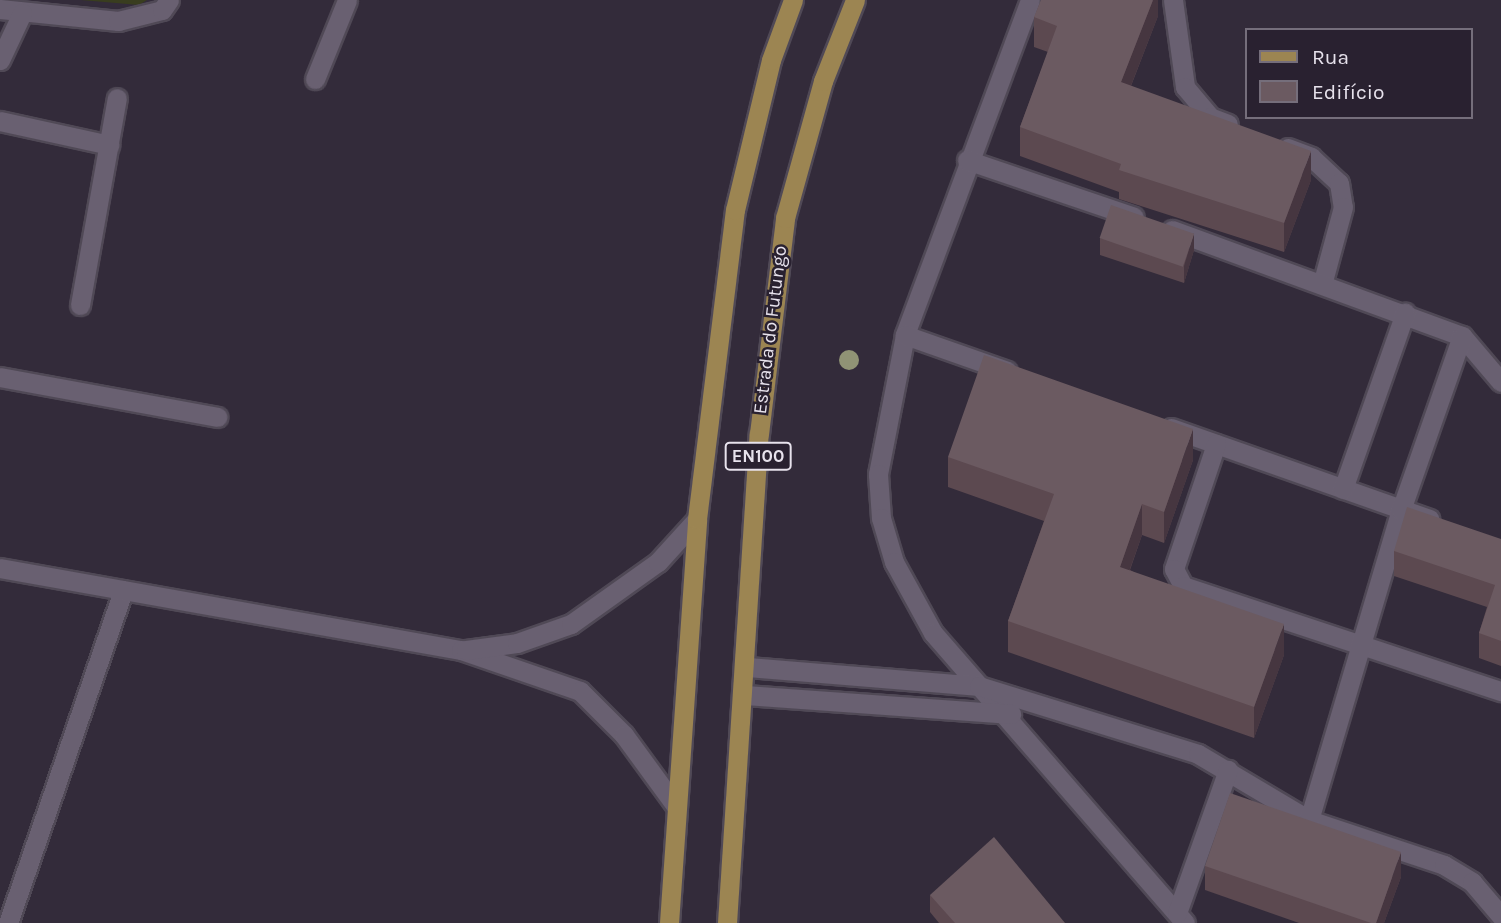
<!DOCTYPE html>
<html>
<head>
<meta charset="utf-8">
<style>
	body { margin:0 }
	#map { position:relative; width:1501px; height:923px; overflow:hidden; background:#332b3a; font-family:Karla,sans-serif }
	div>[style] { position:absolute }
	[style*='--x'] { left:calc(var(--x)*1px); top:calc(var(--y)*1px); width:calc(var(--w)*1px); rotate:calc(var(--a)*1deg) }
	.green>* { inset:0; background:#393d1f }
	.roads { filter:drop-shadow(2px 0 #504956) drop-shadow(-2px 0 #504956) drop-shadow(0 2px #504956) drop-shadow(0 -2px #504956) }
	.service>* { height:19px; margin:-9.5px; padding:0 9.5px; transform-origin:9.5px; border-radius:9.5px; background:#696071 }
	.tertiary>* { height:19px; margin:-9.5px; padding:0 9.5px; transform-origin:9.5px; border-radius:9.5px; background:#696071 }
	.primary>* { height:19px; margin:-9.5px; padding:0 9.5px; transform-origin:9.5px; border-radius:9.5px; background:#9c8552 }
	.trees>* { width:20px; height:20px; margin:-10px; border-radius:50%; background:#909375 }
	.wall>* { inset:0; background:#5c4950 }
	.shaded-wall>* { inset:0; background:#463640 }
	.building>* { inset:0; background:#6b5a61; transform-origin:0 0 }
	span { translate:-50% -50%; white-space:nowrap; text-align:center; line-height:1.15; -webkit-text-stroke:5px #292130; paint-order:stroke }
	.shield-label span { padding:2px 5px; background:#292130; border:2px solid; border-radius:5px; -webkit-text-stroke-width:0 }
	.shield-label { font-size:18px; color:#e7e2ec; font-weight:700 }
	.street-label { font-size:19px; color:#e7e2ec }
	.legend { position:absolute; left:1245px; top:28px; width:228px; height:91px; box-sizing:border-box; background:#292130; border:2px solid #756e7b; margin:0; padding:9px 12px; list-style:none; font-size:21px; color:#e7e2ec }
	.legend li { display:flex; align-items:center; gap:14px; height:35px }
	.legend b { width:35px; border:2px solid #756e7b }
</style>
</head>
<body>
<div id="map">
	<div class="green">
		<div style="clip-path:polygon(81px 0,147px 0,139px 5px)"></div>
	</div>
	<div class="roads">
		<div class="service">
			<div style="--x:1030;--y:0;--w:358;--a:110.5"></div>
			<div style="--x:905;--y:335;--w:142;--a:101"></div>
			<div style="--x:878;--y:474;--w:44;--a:86.1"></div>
			<div style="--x:881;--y:518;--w:46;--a:73.5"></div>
			<div style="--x:894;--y:562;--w:81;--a:61.2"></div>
			<div style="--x:933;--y:633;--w:384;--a:49"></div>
			<div style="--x:1173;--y:0;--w:88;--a:82.1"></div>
			<div style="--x:1185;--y:87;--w:39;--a:50"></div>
			<div style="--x:1210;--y:117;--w:19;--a:21"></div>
			<div style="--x:0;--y:9;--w:119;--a:5.8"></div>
			<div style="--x:118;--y:21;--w:45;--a:-14"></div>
			<div style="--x:162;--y:10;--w:12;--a:-55"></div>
			<div style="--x:0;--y:60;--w:52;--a:-64.9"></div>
			<div style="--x:315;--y:79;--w:85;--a:-67.9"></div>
			<div style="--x:0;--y:121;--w:112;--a:12.4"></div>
			<div style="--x:1288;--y:148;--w:25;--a:21"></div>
			<div style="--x:1311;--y:157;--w:38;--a:43"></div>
			<div style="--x:1339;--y:183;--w:24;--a:81"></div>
			<div style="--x:1343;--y:207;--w:77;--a:105.1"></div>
			<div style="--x:967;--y:160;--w:176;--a:18.8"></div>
			<div style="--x:1172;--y:230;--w:309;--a:20.1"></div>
			<div style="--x:1462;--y:336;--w:60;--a:49.7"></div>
			<div style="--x:80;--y:305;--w:210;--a:-79.9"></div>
			<div style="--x:905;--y:335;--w:108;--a:19.4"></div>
			<div style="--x:0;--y:377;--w:221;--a:10.4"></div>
			<div style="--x:1171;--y:428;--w:274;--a:19.4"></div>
			<div style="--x:1216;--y:444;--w:132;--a:108.6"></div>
			<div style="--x:1174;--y:569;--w:19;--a:62"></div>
			<div style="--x:1183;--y:586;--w:335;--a:18.3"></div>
			<div style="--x:1343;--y:489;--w:187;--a:-70.6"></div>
			<div style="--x:748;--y:667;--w:232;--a:4.7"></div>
			<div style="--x:979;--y:686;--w:229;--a:17.2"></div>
			<div style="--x:1198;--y:754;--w:129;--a:30.7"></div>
			<div style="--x:1309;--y:820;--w:142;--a:18.4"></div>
			<div style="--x:1444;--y:865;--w:33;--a:31"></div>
			<div style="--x:1472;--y:882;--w:45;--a:49.5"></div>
			<div style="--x:745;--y:695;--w:267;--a:4.1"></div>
			<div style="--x:1309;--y:820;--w:323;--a:-73.5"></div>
			<div style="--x:1401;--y:510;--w:184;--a:-70.7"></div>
			<div style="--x:1177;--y:913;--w:152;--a:-70.4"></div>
			<div style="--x:8;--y:923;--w:352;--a:-70.9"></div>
		</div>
		<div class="tertiary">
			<div style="--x:0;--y:568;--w:468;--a:10.1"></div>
			<div style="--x:461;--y:650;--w:126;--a:19"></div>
			<div style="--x:580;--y:691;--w:62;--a:45"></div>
			<div style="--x:624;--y:735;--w:87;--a:53.9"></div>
			<div style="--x:466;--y:650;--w:51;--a:-7.8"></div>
			<div style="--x:517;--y:643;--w:57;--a:-19.4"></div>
			<div style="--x:571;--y:624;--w:107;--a:-35.5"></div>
			<div style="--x:658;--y:562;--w:58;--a:-47.8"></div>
		</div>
		<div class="primary">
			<div style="--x:669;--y:923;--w:405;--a:-86"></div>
			<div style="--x:697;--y:519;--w:311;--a:-83"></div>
			<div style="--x:735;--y:210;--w:154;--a:-76.5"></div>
			<div style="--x:771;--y:60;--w:64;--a:-69.9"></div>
			<div style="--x:727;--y:923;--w:490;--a:-86.3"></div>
			<div style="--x:759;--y:434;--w:218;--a:-83.1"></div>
			<div style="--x:785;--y:218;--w:142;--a:-74.5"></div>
			<div style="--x:823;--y:81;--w:87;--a:-68.4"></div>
		</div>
	</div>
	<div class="trees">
		<div style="left:849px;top:360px"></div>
	</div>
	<div class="wall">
		<div style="clip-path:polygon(1158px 0,1158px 16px,1131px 86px,1311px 180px,1284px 252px,1119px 199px,1119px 192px,1020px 156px,1020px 127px,1048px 52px,1034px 47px,1034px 17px)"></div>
		<div style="clip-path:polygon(1100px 238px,1194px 250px,1184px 283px,1100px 255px)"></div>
		<div style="clip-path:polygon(948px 457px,1193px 460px,1164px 543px,1142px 535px,1130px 570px,1284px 655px,1254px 738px,1008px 652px,1008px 621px,1044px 521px,948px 487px)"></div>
		<div style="clip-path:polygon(1501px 539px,1501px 666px,1479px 658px,1479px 633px,1487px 607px,1394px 576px,1394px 551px)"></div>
		<div style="clip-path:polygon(1205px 866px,1401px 877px,1384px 923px,1299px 923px,1205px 890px)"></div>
		<div style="clip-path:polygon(930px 895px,1065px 923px,939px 923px,930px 912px)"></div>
	</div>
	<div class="shaded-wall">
		<div style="clip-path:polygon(1153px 0,1158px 0,1158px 16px,1121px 111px,1121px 82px)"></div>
		<div style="clip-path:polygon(1311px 151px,1311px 180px,1284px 252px,1284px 223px)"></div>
		<div style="clip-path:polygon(1194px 233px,1194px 250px,1184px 283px,1184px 266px)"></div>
		<div style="clip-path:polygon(1193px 429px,1193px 460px,1164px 543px,1164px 512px)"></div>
		<div style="clip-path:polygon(1142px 504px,1142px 535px,1120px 597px,1120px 567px)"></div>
		<div style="clip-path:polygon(1284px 624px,1284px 655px,1254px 738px,1254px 707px)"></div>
		<div style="clip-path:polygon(1401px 852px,1401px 877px,1384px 923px,1376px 923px)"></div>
	</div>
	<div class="building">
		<div style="clip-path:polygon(1041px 0,1153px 0,1121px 82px,1311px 151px,1284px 223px,1119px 170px,1121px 164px,1020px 127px,1057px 26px,1034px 17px)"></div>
		<div style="left:1111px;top:205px;width:88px;height:35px;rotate:19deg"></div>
		<div style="clip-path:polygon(984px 355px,1193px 429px,1164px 512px,1142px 504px,1120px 567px,1284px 624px,1254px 707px,1008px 621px,1054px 494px,948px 457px)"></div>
		<div style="clip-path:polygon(1407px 507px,1501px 539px,1501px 641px,1479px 633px,1495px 585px,1394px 551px)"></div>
		<div style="clip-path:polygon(1230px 793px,1401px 852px,1376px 923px,1371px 923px,1205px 866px)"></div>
		<div style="clip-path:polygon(994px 837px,1065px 923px,955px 923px,930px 895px)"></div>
	</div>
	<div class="shield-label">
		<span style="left:758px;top:456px">EN100</span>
	</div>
	<div class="street-label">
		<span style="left:771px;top:330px;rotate:-83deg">Estrada do Futungo</span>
	</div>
	<ul class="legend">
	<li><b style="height:9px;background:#9c8552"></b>Rua</li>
	<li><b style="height:19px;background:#6b5a61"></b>Edifício</li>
	</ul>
</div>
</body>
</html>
